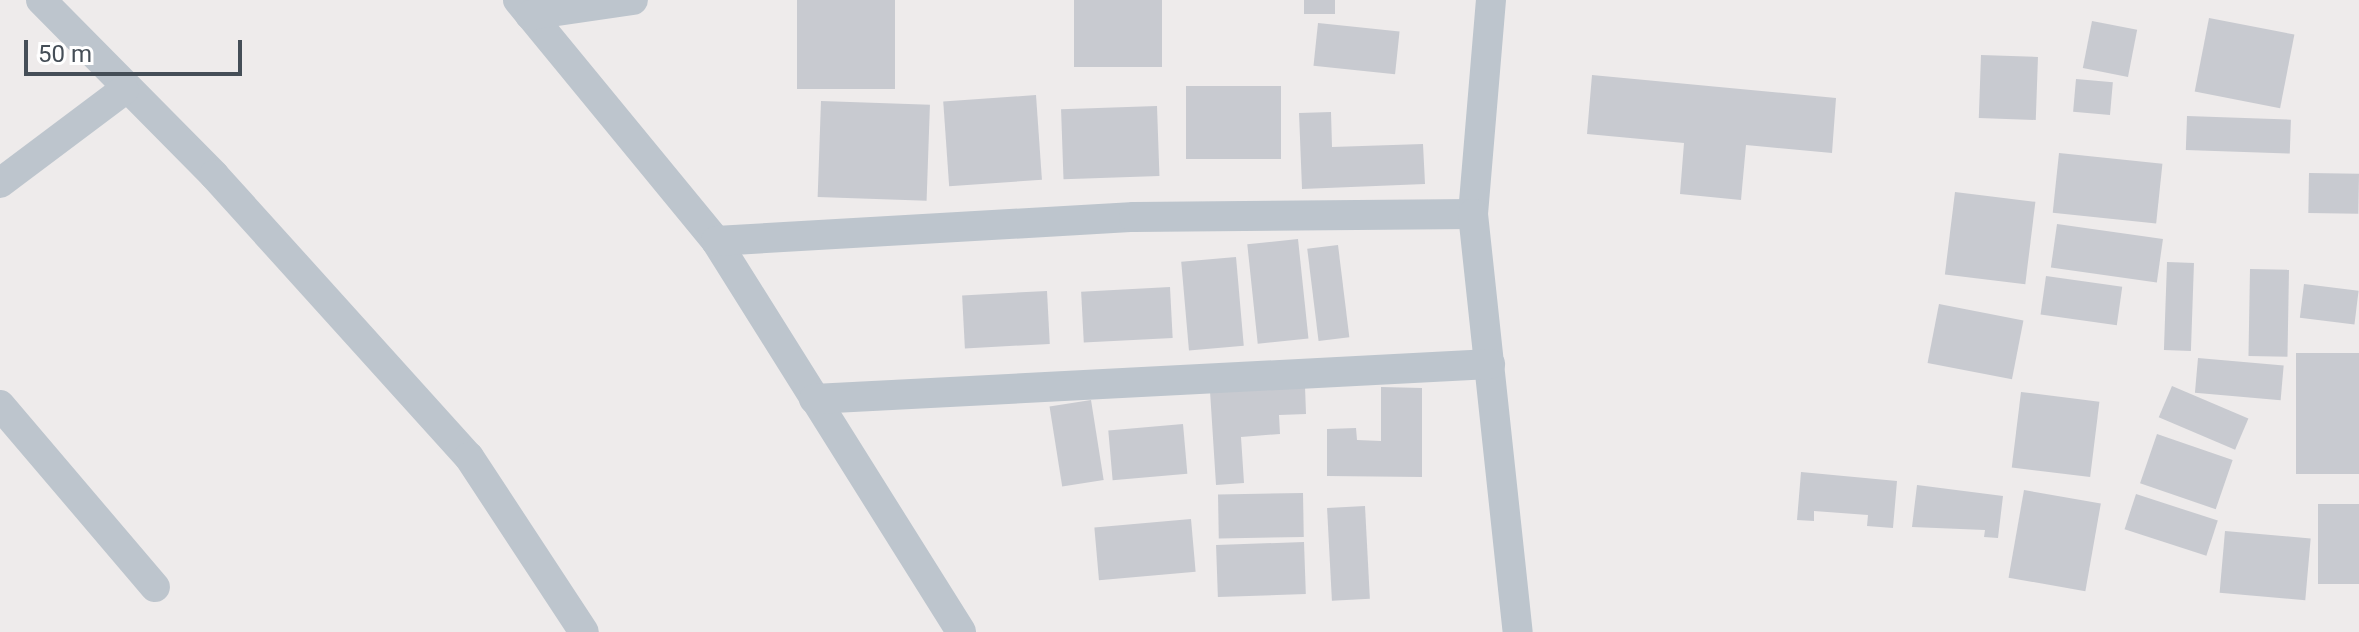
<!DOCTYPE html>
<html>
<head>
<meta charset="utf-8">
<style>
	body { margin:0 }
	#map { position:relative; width:2359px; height:632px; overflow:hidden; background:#eeebeb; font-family:Roboto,sans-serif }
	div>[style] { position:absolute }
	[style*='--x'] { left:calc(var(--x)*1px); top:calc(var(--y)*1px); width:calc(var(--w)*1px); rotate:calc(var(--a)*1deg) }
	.building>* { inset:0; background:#c8cad0; transform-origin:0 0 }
	.minor>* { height:30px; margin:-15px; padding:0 15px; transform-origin:15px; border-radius:15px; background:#bdc5cd }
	span { translate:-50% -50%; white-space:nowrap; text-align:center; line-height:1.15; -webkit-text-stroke:6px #fff; paint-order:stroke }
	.scale { position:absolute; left:24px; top:40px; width:218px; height:36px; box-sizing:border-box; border:4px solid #454e57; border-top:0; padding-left:10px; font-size:24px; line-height:28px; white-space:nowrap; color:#454e57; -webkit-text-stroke:6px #fff; paint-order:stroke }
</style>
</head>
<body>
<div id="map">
	<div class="building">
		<div style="left:797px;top:0;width:98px;height:89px"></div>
		<div style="left:1074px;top:0;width:88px;height:67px"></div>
		<div style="left:1304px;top:0;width:31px;height:14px"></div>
		<div style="left:2209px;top:18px;width:87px;height:75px;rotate:11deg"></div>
		<div style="left:2092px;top:21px;width:46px;height:48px;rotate:11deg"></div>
		<div style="left:1318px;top:23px;width:82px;height:43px;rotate:6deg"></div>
		<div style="left:1981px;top:55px;width:57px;height:63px;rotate:2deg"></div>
		<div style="clip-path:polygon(1592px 75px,1836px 98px,1832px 153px,1746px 145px,1741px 200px,1680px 194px,1684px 143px,1587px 134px)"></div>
		<div style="left:2076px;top:79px;width:37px;height:33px;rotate:5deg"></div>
		<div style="left:1281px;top:86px;width:73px;height:95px;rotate:90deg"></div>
		<div style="left:1036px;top:95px;width:85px;height:93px;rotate:86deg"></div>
		<div style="left:821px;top:101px;width:109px;height:96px;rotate:2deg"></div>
		<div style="left:1157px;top:106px;width:70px;height:96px;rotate:88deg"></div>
		<div style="clip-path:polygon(1331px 112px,1332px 147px,1423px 144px,1425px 184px,1302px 189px,1299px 113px)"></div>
		<div style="left:2187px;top:116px;width:104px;height:34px;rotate:2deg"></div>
		<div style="left:2059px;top:153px;width:104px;height:60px;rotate:6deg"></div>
		<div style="left:2309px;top:173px;width:50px;height:40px;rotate:1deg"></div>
		<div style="left:1955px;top:192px;width:81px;height:83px;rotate:7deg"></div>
		<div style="left:2057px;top:224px;width:107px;height:44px;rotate:8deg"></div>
		<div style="left:1298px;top:239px;width:100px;height:51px;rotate:84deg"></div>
		<div style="left:1338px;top:245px;width:93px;height:31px;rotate:83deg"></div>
		<div style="left:1236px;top:257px;width:89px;height:55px;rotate:85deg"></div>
		<div style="left:2167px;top:262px;width:27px;height:88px;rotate:2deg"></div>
		<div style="left:2250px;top:269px;width:39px;height:87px;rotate:1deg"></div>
		<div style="left:2046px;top:276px;width:77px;height:39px;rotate:8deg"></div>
		<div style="left:2304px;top:284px;width:55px;height:34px;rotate:7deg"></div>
		<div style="left:1170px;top:287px;width:51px;height:89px;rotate:87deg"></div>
		<div style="left:1047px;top:291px;width:53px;height:85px;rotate:87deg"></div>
		<div style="left:1939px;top:304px;width:86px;height:60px;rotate:11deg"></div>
		<div style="left:2359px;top:353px;width:121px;height:63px;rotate:90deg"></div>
		<div style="left:2198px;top:358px;width:86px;height:35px;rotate:5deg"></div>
		<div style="clip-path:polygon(1305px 386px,1306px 414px,1279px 415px,1280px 434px,1241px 437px,1244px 483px,1216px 485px,1210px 391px)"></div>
		<div style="left:2172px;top:386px;width:83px;height:34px;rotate:23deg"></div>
		<div style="clip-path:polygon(1381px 387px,1422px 388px,1422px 477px,1327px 476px,1327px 429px,1356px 428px,1357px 440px,1381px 441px)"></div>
		<div style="left:2021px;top:392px;width:79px;height:76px;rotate:7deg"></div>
		<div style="left:1091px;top:400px;width:81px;height:42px;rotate:81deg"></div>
		<div style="left:1183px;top:424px;width:50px;height:75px;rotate:85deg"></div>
		<div style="left:2157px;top:434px;width:80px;height:52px;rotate:19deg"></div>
		<div style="clip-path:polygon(1801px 472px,1897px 481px,1893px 528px,1867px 526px,1868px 515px,1814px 511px,1814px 521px,1797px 520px)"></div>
		<div style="clip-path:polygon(1917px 485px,2003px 496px,1998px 538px,1984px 537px,1985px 530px,1912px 527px)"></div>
		<div style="left:2024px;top:490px;width:78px;height:89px;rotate:10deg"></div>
		<div style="left:1303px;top:493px;width:44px;height:85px;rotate:89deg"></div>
		<div style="left:2136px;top:494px;width:86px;height:37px;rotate:18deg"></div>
		<div style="left:2318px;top:504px;width:41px;height:80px"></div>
		<div style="left:1365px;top:506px;width:93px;height:38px;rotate:87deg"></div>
		<div style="left:1191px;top:519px;width:53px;height:97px;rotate:85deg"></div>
		<div style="left:2225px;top:531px;width:86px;height:62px;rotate:5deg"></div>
		<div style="left:1304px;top:542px;width:52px;height:88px;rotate:88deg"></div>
	</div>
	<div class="minor">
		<div style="--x:41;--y:0;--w:246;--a:45.3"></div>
		<div style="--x:214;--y:175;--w:380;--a:47.9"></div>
		<div style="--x:469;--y:457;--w:209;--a:56.7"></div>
		<div style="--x:518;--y:0;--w:312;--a:50.6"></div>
		<div style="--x:716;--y:241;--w:461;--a:57.9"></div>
		<div style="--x:530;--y:15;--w:104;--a:-8.3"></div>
		<div style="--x:0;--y:183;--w:155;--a:-36.9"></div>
		<div style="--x:1473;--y:214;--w:215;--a:-85.2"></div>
		<div style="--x:716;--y:241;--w:419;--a:-3.3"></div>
		<div style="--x:1134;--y:217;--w:339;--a:-0.5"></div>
		<div style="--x:1473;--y:214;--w:420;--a:83.9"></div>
		<div style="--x:814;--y:399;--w:677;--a:-2.96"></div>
		<div style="--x:0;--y:405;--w:239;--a:49.6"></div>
	</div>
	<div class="scale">50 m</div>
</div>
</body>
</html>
